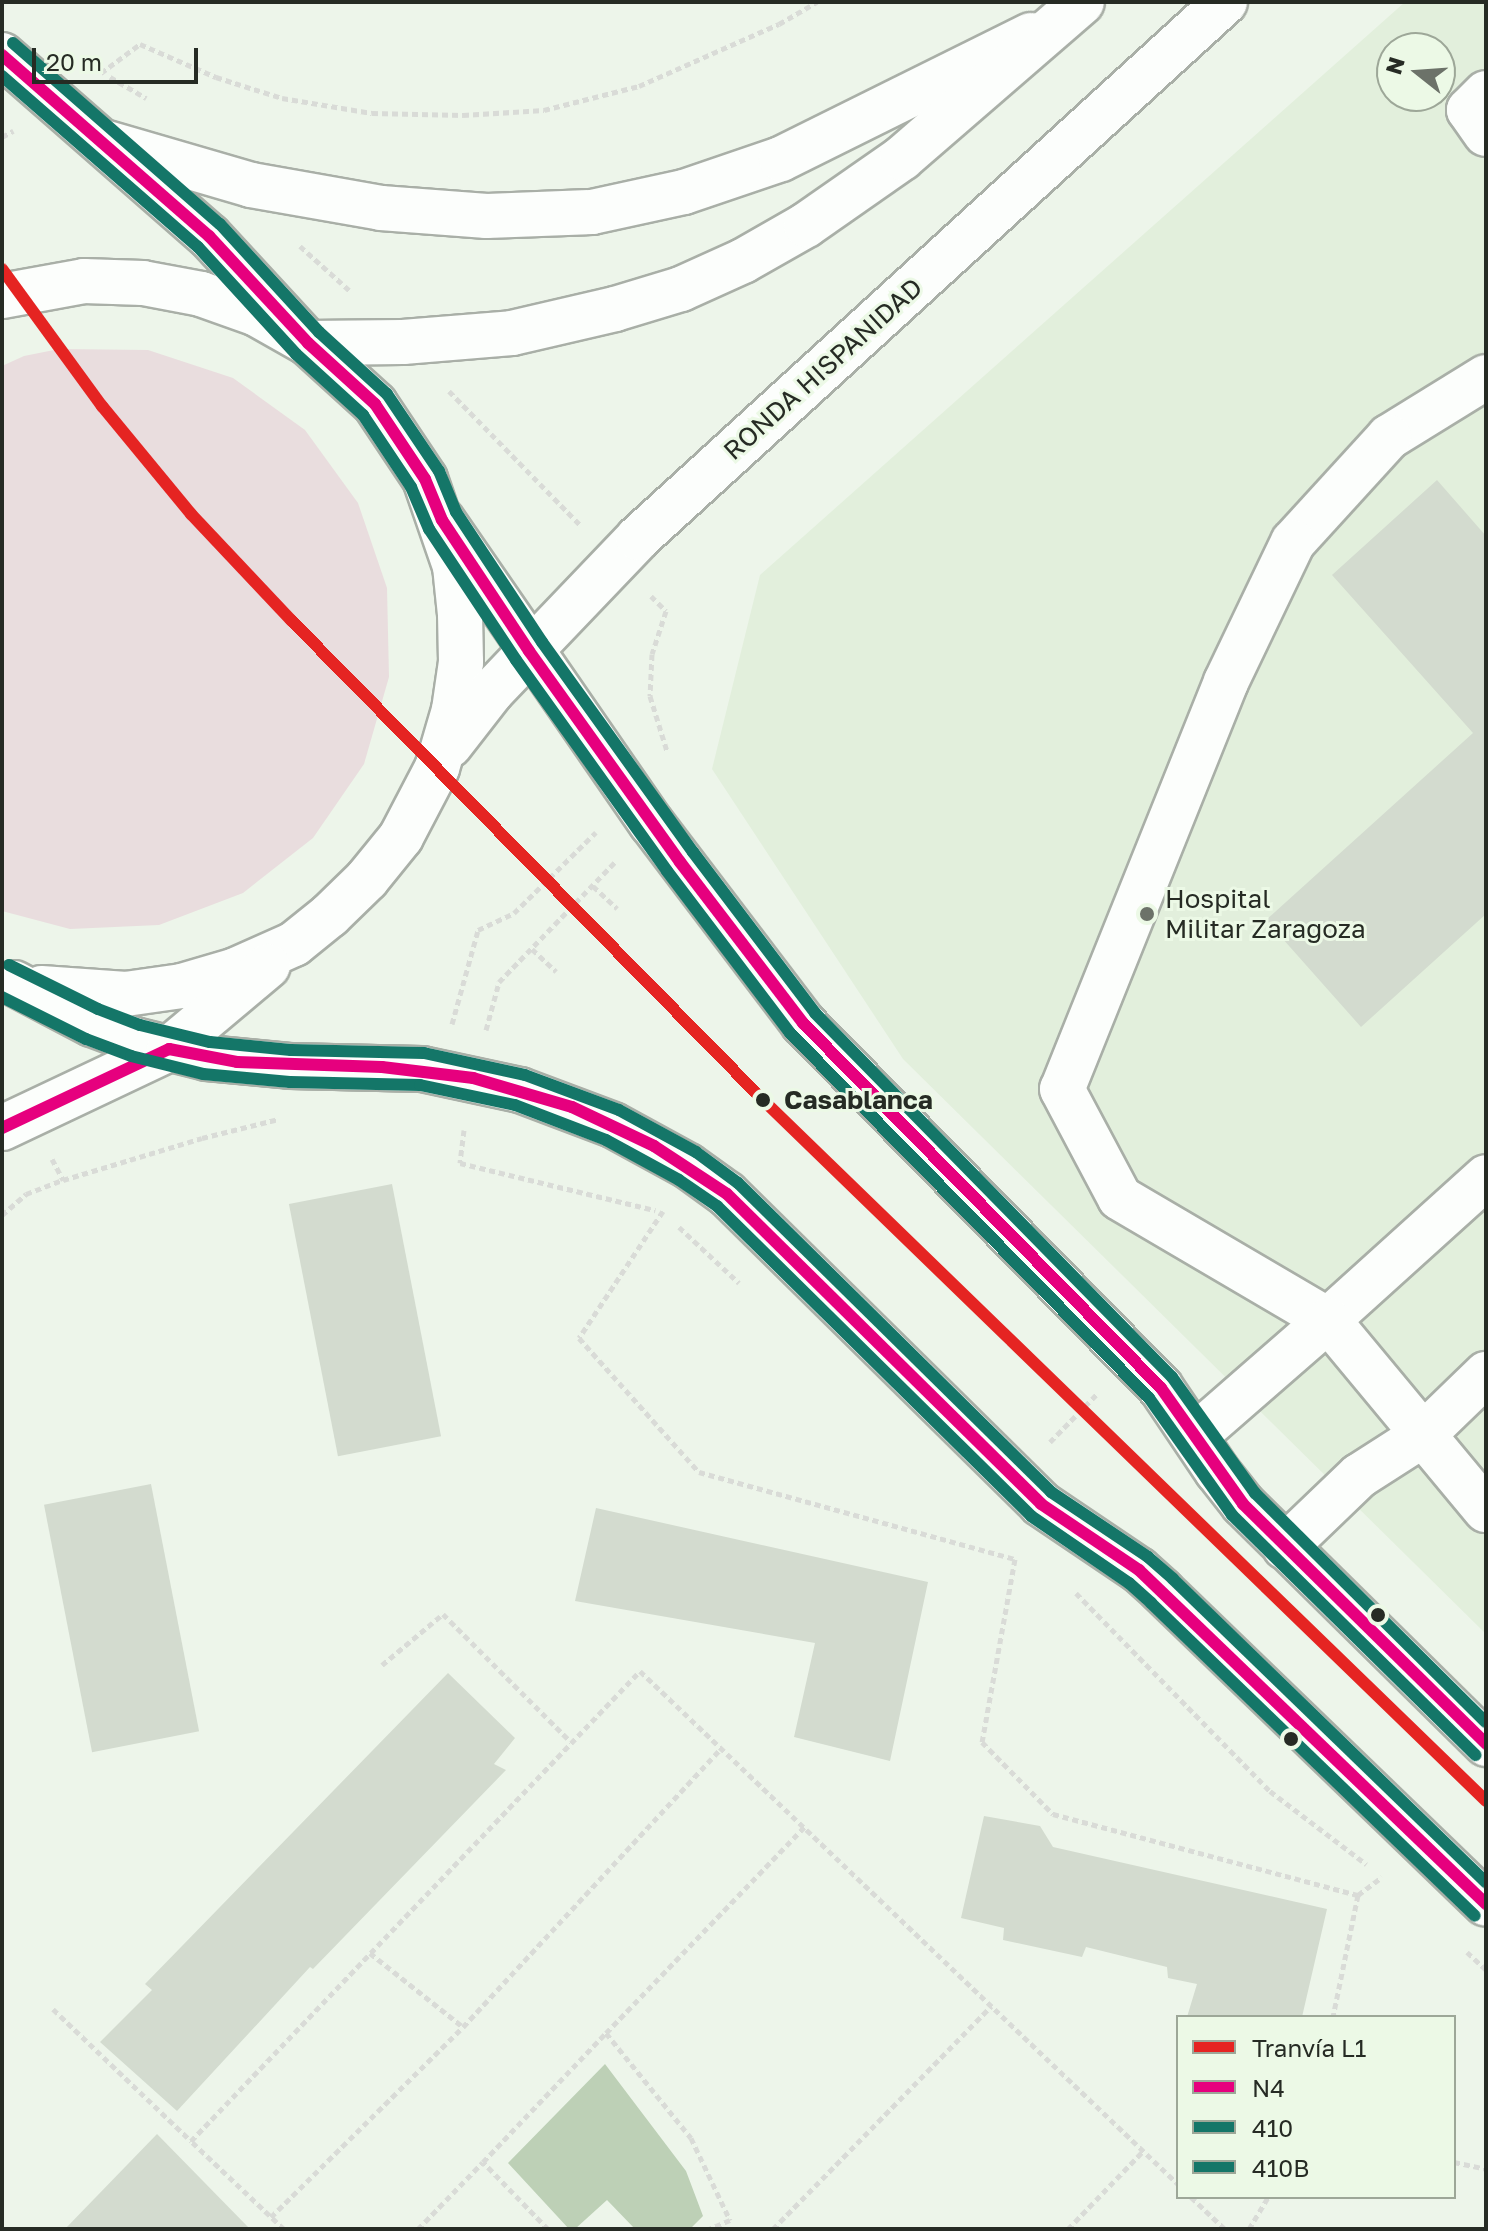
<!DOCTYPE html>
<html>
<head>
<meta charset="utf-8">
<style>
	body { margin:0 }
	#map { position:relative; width:1488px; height:2231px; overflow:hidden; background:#edf5ea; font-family:"Golos Text",sans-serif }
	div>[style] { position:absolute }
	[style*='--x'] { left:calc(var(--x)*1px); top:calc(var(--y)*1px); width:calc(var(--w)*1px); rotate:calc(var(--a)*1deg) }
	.built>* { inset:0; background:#e2efdc }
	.green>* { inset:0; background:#e9ddde }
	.water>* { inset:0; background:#bdd0b6 }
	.building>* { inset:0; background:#d3dbcf; transform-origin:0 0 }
	.path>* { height:5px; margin-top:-2.5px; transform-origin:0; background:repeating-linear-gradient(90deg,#d9dbd7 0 6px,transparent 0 10px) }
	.roads { filter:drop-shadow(2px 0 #a9afa7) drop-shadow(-2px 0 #a9afa7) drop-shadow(0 2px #a9afa7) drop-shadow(0 -2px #a9afa7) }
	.minor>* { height:44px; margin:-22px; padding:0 22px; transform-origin:22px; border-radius:22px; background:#fcfefc }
	.major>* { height:44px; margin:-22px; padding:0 22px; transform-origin:22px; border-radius:22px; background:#fcfefc }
	.highway>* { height:44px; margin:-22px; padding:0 22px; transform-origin:22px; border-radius:22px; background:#fcfefc }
	.bus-1>* { height:12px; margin:-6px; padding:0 6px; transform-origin:6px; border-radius:6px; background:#e6007e }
	.bus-2>* { height:12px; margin:-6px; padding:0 6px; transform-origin:6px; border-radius:6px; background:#147668 }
	.bus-3>* { height:12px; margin:-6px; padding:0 6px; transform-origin:6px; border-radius:6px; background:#147668 }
	.tram-1>* { height:12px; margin:-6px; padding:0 6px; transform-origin:6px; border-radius:6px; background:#e52422 }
	.dots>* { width:22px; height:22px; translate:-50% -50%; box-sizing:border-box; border:4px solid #ecf9e6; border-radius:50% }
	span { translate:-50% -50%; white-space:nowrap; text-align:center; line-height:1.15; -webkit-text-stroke:6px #ecf9e6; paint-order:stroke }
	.street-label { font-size:26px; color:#262b24 }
	.poi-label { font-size:26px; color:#262b24 }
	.left { translate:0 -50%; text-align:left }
	.stop-label { font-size:26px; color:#262b24; font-weight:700 }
	.frame { position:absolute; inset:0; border:4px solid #262b24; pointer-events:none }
	.legend { position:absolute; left:1176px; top:2015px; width:280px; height:184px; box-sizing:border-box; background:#ecf9e6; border:2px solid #9da798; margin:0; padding:10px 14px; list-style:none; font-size:24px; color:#262b24 }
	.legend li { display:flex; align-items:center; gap:16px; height:40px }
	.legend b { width:40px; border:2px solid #9da798 }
	.north { position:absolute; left:1376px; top:32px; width:80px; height:80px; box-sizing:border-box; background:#ecf9e6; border:2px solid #9da798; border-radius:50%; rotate:287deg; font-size:22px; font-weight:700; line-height:32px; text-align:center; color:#262b24 }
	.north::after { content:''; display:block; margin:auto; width:28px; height:36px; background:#6c7269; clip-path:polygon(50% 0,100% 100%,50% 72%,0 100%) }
	.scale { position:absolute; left:32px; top:48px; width:166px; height:36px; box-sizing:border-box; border:4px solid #262b24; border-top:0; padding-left:10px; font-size:24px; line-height:28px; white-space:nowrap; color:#262b24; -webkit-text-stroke:6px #ecf9e6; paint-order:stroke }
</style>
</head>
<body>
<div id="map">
	<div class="built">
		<div style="clip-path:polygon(evenodd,1405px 2px,1486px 2px,1486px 1634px,903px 1059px,712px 769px,760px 575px,1405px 2px,1392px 48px,1440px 48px,1440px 96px,1392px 96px,1392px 48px)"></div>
	</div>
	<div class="green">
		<div style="clip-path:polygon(59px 349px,148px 350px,233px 378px,305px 430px,358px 503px,387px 588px,389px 677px,364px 764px,313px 838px,243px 893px,159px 925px,70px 929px,2px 911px,2px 366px,24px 356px)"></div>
	</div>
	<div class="water">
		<div style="clip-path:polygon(605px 2064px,686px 2171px,703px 2216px,690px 2229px,635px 2229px,607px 2200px,575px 2229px,569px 2229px,508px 2163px)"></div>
	</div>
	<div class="building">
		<div style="clip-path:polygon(1437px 480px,1486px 536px,1486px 914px,1361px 1027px,1266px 920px,1473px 733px,1332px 575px)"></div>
		<div style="left:392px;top:1184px;width:257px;height:105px;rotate:79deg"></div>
		<div style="left:151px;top:1484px;width:252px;height:109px;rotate:79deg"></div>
		<div style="clip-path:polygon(596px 1508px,928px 1582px,890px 1761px,794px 1737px,815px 1643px,575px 1601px)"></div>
		<div style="clip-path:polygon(448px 1673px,515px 1738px,494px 1764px,506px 1770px,313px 1969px,310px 1967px,177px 2111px,100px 2042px,152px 1990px,145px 1984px)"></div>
		<div style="clip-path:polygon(984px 1816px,1040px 1826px,1053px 1847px,1327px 1909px,1302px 2017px,1187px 2017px,1197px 1984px,1168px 1978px,1167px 1967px,1086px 1947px,1082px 1957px,1003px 1940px,1004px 1928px,961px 1918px)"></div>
		<div style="clip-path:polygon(157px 2134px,250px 2229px,65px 2229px)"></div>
	</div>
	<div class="path">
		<div style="--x:101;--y:73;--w:49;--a:-36.6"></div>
		<div style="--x:140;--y:44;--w:83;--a:23.5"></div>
		<div style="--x:216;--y:77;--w:69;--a:17.7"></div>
		<div style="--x:282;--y:98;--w:91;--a:9.5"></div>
		<div style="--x:372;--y:113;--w:91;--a:1.3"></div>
		<div style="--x:463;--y:115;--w:81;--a:-3.5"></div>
		<div style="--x:544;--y:110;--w:98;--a:-14.2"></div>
		<div style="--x:639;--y:86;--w:153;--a:-23.9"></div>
		<div style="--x:779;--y:24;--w:44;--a:-30.1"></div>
		<div style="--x:110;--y:77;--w:42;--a:30.3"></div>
		<div style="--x:2;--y:137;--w:13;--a:-29"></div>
		<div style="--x:300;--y:246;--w:66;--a:41.9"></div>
		<div style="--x:449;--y:391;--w:190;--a:45.6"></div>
		<div style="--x:651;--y:596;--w:21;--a:45"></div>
		<div style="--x:666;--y:611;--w:45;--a:108"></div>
		<div style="--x:652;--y:654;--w:42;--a:92.7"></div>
		<div style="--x:650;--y:696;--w:58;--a:72.8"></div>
		<div style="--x:593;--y:886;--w:33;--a:43"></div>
		<div style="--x:532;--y:949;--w:33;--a:43"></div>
		<div style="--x:452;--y:1024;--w:98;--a:-74.5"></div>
		<div style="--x:478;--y:930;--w:40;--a:-25"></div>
		<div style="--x:514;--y:913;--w:115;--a:-44.6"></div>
		<div style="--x:486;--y:1030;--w:50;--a:-74.8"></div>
		<div style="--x:499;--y:982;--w:168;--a:-46"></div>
		<div style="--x:464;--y:1130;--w:33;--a:97"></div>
		<div style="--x:460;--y:1163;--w:201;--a:13.6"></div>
		<div style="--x:52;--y:1159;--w:24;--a:62"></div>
		<div style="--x:663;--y:1211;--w:152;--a:123.5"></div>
		<div style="--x:579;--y:1338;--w:180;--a:48.2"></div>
		<div style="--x:699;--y:1472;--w:328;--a:15.4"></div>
		<div style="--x:1015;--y:1559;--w:186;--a:100.2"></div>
		<div style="--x:982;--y:1742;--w:101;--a:45.4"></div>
		<div style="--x:1053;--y:1814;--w:316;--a:14.9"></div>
		<div style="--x:1358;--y:1895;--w:125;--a:101.6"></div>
		<div style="--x:2;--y:1215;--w:32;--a:-41"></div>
		<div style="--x:26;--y:1194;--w:40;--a:-21"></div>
		<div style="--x:63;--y:1180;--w:145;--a:-16.8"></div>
		<div style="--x:202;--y:1138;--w:79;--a:-13.9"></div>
		<div style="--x:679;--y:1227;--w:82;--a:43"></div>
		<div style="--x:1050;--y:1442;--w:66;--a:-45.6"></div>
		<div style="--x:1076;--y:1593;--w:277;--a:45.6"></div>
		<div style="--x:1270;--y:1791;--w:121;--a:37.2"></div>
		<div style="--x:382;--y:1665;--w:80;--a:-39.9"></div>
		<div style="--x:443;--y:1614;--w:181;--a:45"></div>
		<div style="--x:1358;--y:1895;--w:30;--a:-37"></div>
		<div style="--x:1467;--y:1952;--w:26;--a:43"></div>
		<div style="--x:370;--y:1953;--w:119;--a:38.5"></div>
		<div style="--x:53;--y:2009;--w:191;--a:43.7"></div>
		<div style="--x:606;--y:2033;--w:286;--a:-46.1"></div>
		<div style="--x:1454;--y:2162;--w:33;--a:12"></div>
		<div style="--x:1191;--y:2197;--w:47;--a:43.3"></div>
		<div style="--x:271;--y:2217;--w:270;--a:-44.7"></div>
		<div style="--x:463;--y:2027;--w:380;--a:-47.2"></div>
		<div style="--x:284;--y:2229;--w:128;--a:-136.6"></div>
		<div style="--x:191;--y:2141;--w:650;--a:-46.31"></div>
		<div style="--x:640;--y:1671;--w:743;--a:43.64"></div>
		<div style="--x:418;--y:2229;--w:93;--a:-45.9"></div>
		<div style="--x:548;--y:2229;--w:93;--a:-134.1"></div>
		<div style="--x:483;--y:2162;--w:178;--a:-46.4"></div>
		<div style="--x:606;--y:2033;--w:135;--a:51"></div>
		<div style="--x:691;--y:2138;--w:91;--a:64.6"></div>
		<div style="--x:730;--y:2220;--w:23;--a:157"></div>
		<div style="--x:773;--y:2229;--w:312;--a:-45.6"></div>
		<div style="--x:1068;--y:2229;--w:108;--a:-46.1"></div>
		<div style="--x:1249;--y:2229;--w:37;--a:-59"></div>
	</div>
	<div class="roads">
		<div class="minor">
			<div style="--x:1486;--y:93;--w:24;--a:135"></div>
			<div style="--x:1469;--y:110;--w:29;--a:55"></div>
			<div style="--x:1486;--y:377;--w:114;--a:148.3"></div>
			<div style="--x:1389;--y:437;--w:142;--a:132.4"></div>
			<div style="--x:1293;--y:542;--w:155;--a:115.6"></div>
			<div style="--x:1226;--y:682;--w:439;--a:111.9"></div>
			<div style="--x:1062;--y:1089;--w:123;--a:62"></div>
			<div style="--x:1120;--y:1198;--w:241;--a:30.4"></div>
			<div style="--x:1328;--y:1320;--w:213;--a:-42.1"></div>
			<div style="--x:1195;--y:1436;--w:176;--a:-41.1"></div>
			<div style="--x:1328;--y:1320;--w:247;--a:50.3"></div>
			<div style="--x:1285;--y:1547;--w:103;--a:-43.8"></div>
			<div style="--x:1359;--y:1476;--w:76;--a:-32.6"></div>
			<div style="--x:1423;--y:1435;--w:88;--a:-44.1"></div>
		</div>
		<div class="major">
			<div style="--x:2;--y:55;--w:275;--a:41.2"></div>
			<div style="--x:209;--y:236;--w:139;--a:47.3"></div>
			<div style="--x:104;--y:142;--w:153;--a:16.3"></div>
			<div style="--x:251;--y:185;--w:132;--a:10"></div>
			<div style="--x:381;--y:208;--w:106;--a:4.3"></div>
			<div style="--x:487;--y:216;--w:105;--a:-2.2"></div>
			<div style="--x:592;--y:212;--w:94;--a:-12.3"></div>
			<div style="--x:684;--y:192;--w:102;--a:-18.8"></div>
			<div style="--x:781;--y:159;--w:279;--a:-26.4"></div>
		</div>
		<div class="highway">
			<div style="--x:2;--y:296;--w:83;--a:-10.4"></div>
			<div style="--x:84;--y:281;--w:59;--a:1.9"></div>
			<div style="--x:143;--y:283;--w:59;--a:10.7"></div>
			<div style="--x:201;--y:294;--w:59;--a:19.7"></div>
			<div style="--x:257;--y:314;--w:59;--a:29.6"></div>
			<div style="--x:308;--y:343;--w:91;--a:42.3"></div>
			<div style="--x:375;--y:404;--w:90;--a:56.3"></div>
			<div style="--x:425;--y:479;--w:92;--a:71"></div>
			<div style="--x:455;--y:566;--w:48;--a:84.1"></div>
			<div style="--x:460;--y:614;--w:48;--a:88.8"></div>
			<div style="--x:461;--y:662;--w:49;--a:98.3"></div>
			<div style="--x:454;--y:710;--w:60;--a:106.3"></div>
			<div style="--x:437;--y:768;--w:78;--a:117.6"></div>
			<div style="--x:401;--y:837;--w:54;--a:129"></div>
			<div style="--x:367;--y:879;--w:52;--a:135.8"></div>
			<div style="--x:330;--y:915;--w:46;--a:141.1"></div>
			<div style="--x:294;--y:944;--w:64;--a:155.9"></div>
			<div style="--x:236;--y:970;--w:56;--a:163.5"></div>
			<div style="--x:182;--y:986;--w:57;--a:171.9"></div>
			<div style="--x:126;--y:994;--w:85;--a:-176"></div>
			<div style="--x:308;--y:343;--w:95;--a:-0.6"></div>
			<div style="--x:403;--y:342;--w:109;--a:-4.7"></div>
			<div style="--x:512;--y:333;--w:106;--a:-13.1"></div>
			<div style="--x:615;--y:309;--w:69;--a:-16.9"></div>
			<div style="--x:681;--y:289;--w:68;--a:-24.3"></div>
			<div style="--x:743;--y:261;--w:73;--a:-29.7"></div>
			<div style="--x:806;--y:225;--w:117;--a:-34.9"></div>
			<div style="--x:902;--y:158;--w:238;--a:-40.9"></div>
			<div style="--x:442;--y:520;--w:369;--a:55.4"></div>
			<div style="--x:652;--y:824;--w:250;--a:52.8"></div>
			<div style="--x:803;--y:1023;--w:511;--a:45.55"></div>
			<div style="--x:1161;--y:1388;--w:100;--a:56"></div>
			<div style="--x:1217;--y:1471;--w:42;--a:51.8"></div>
			<div style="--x:1243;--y:1504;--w:342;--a:44.6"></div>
			<div style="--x:450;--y:745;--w:68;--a:-52.1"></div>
			<div style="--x:492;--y:691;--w:211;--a:-46.3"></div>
			<div style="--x:638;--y:538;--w:795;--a:-42.4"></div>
			<div style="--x:14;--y:983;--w:88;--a:27.7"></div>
			<div style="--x:92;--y:1024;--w:46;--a:20.4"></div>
			<div style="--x:135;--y:1040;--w:74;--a:14"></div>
			<div style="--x:207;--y:1058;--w:83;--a:5.5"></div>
			<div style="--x:290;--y:1066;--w:132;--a:1.3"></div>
			<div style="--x:422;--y:1069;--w:100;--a:12.1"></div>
			<div style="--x:520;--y:1090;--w:99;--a:20.6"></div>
			<div style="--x:613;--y:1125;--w:85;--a:28.7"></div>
			<div style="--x:688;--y:1166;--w:48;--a:35.7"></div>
			<div style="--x:727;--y:1194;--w:441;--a:44.6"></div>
			<div style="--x:1041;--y:1504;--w:118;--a:34"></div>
			<div style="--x:1139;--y:1570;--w:31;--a:42"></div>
			<div style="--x:1162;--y:1591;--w:450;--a:44"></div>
			<div style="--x:2;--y:1128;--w:185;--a:-25.3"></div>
			<div style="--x:169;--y:1049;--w:129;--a:-40"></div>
		</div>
	</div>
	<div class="bus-1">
		<div style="--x:2;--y:55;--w:275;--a:41.2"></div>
		<div style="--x:209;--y:236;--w:146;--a:47.2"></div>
		<div style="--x:308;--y:343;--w:91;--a:42.3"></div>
		<div style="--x:375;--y:404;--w:90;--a:56.3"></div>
		<div style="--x:425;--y:479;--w:44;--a:67.5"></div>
		<div style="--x:442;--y:520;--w:157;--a:56.4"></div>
		<div style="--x:529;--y:651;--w:259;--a:54.4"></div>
		<div style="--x:680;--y:862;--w:203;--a:52.6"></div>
		<div style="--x:803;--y:1023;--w:511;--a:45.55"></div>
		<div style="--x:1161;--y:1388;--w:142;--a:54.7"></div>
		<div style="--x:1243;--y:1504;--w:342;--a:44.6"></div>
		<div style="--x:2;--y:1128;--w:185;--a:-25.3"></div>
		<div style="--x:169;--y:1049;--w:69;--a:10.8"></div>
		<div style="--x:237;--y:1062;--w:145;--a:2"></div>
		<div style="--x:382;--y:1067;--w:92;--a:6.9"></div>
		<div style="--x:473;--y:1078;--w:103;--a:16.3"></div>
		<div style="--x:572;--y:1107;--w:91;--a:25.4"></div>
		<div style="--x:654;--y:1146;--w:87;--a:33.3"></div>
		<div style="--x:727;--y:1194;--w:441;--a:44.6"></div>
		<div style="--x:1041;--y:1504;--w:118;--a:34"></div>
		<div style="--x:1139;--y:1570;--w:482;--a:43.9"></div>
	</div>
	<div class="bus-2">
		<div style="--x:2;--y:76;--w:260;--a:41.1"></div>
		<div style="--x:198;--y:247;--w:145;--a:47.5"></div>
		<div style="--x:296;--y:354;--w:91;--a:42.3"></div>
		<div style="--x:363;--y:415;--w:87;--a:56.3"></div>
		<div style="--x:411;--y:487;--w:46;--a:66.8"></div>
		<div style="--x:429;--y:529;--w:157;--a:56.4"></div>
		<div style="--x:516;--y:660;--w:259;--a:54.4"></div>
		<div style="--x:667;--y:871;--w:203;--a:52.8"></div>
		<div style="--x:790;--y:1033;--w:512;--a:45.47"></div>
		<div style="--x:1149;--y:1398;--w:143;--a:54.6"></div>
		<div style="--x:1232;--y:1515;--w:342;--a:44.6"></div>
		<div style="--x:2;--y:997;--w:94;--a:26.6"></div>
		<div style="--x:86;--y:1039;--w:48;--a:20.7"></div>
		<div style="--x:131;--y:1056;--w:74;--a:14"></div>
		<div style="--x:203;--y:1074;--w:87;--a:5.3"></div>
		<div style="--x:290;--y:1082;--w:130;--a:1.3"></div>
		<div style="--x:420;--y:1085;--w:97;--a:11.9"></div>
		<div style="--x:515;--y:1105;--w:97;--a:21"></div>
		<div style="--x:606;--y:1140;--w:83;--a:28.7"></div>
		<div style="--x:679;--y:1180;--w:46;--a:34.4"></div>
		<div style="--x:717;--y:1206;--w:441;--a:44.6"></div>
		<div style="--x:1031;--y:1516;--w:119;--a:34.4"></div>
		<div style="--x:1129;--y:1583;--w:30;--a:42"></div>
		<div style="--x:1151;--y:1603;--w:450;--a:44"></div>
	</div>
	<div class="bus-3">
		<div style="--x:13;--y:43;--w:275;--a:41.2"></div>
		<div style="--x:220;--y:224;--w:147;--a:47.5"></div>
		<div style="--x:319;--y:332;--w:92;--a:42.4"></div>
		<div style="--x:387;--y:394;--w:93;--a:56"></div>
		<div style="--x:439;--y:471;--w:44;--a:67.5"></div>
		<div style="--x:456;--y:512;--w:156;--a:56.5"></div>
		<div style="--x:542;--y:642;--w:259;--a:54.3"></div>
		<div style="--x:693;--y:852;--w:202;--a:52.8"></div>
		<div style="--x:815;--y:1013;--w:510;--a:45.56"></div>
		<div style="--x:1172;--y:1377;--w:143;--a:54.4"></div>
		<div style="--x:1255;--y:1493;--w:325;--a:44.8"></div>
		<div style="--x:9;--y:965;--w:99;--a:26.3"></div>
		<div style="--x:98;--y:1009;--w:45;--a:20.9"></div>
		<div style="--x:140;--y:1025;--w:72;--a:13.7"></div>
		<div style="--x:210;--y:1042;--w:81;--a:5.6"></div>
		<div style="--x:291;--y:1050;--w:133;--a:1.3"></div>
		<div style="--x:424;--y:1053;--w:103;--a:12.3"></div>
		<div style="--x:525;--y:1075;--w:100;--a:20.4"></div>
		<div style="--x:619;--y:1110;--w:88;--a:28.6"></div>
		<div style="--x:696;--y:1152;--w:52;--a:36.4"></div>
		<div style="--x:738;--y:1183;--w:440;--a:44.6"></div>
		<div style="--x:1051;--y:1492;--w:117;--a:33.8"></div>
		<div style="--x:1148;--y:1557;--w:33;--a:41"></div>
		<div style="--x:1173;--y:1579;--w:436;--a:44.1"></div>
	</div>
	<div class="tram-1">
		<div style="--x:2;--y:269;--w:170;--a:53.9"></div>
		<div style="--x:102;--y:406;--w:140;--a:50.5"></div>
		<div style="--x:191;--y:514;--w:146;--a:46.7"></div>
		<div style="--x:291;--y:620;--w:673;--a:45.48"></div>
		<div style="--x:763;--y:1100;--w:1007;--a:44.11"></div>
	</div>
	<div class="dots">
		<div style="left:1147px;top:914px;background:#6c7269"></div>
		<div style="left:763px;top:1100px;background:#262b24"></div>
		<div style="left:1378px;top:1615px;background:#262b24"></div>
		<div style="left:1291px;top:1739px;background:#262b24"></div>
	</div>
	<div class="street-label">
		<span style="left:823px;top:369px;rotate:-42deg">RONDA HISPANIDAD</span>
	</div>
	<div class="poi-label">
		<span class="left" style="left:1165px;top:914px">Hospital<br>Militar Zaragoza</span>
	</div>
	<div class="stop-label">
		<span class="left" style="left:784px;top:1100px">Casablanca</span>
	</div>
	<div class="frame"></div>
	<ul class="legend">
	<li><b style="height:10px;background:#e52422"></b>Tranvía L1</li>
	<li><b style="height:10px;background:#e6007e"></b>N4</li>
	<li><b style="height:10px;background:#147668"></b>410</li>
	<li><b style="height:10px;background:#147668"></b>410B</li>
	</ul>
	<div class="north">N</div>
	<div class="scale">20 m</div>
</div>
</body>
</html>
